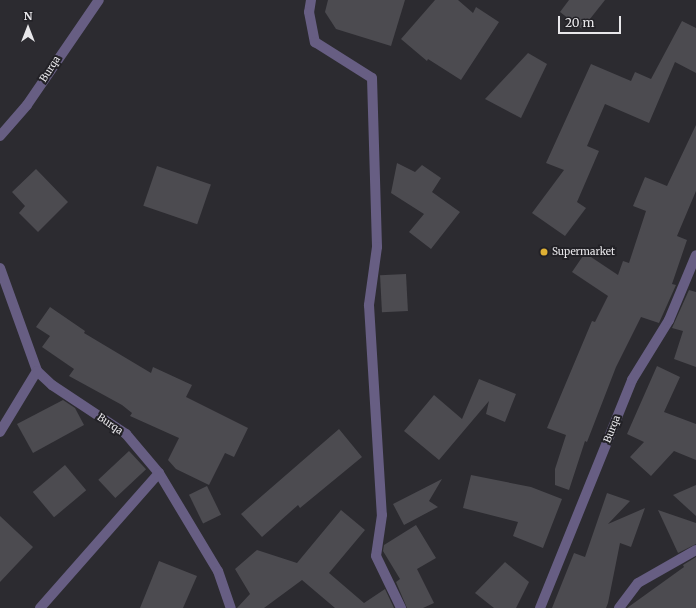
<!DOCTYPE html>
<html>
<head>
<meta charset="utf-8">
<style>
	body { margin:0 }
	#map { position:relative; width:696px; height:608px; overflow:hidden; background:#2c2b30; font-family:Merriweather,serif }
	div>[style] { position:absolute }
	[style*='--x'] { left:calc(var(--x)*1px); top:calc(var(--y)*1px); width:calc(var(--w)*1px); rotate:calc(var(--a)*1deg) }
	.building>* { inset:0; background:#4c4b50; transform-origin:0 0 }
	.street>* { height:10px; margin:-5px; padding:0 5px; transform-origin:5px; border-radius:5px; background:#675e83 }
	.dots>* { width:11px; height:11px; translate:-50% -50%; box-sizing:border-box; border:2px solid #222126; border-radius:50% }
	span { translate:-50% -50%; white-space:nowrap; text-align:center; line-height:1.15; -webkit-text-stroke:4px #222126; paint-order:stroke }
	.street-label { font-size:10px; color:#e8e7ea }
	.poi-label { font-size:10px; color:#e8e7ea }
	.left { translate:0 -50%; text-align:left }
	.north { position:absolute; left:8px; top:8px; width:40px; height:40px; -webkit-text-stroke:3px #222126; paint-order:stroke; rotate:0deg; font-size:11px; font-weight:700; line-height:16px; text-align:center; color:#e8e7ea }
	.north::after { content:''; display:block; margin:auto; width:14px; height:18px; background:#e8e7ea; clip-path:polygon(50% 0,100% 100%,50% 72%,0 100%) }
	.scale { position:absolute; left:558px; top:16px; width:63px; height:18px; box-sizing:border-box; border:2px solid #e8e7ea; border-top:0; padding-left:5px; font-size:12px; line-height:14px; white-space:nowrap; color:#e8e7ea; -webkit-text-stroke:3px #222126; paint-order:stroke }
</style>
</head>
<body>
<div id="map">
	<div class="building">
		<div style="clip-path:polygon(328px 0,405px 0,391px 46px,336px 29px,325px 12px)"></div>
		<div style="clip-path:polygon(435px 0,458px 0,473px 13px,476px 7px,499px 22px,461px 80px,428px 59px,427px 61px,401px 39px)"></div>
		<div style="clip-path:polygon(569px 0,605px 0,582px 29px,560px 12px)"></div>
		<div style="clip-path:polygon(682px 21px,696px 28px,696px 73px,675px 62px,649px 123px,605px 104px,587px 146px,599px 151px,577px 202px,586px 208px,565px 236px,532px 213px,564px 170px,546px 163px,591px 64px,631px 81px,635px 72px,651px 79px)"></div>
		<div style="clip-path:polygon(528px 53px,547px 64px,521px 118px,485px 99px)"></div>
		<div style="clip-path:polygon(696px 125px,696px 191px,677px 236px,687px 240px,672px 284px,676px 285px,659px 323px,641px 317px,616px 367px,587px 442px,585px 441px,569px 490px,555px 485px,555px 469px,566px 435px,547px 428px,592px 321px,595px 322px,608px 296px,572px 272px,585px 253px,618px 275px,623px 261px,629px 263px,646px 211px,633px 206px,645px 177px,667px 186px)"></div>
		<div style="clip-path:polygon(397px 163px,415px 172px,422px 165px,441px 178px,432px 192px,460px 212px,431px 249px,409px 232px,424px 214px,391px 193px)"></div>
		<div style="left:157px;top:166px;width:57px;height:42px;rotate:19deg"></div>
		<div style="clip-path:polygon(36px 169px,68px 202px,38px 232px,19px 213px,25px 206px,12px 192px)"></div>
		<div style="left:406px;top:274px;width:37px;height:26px;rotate:87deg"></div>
		<div style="clip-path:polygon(689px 290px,696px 292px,696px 367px,674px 359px,683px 331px,672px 328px)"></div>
		<div style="clip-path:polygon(50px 307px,85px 331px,84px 333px,151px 373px,153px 367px,192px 385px,186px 397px,248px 428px,234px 457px,225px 453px,209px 485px,176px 469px,168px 460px,179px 438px,130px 416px,132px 413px,122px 405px,69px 376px,74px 369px,42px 347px,50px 336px,36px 327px)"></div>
		<div style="clip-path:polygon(657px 366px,680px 377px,664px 412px,696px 424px,696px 460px,674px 451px,651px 476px,630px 457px,644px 442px,627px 434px)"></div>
		<div style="clip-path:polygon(479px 379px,516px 394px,505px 422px,486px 414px,489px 401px,439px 460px,404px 431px,434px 395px,462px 419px)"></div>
		<div style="clip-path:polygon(63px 400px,75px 408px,84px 425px,33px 453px,17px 424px)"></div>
		<div style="clip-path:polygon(339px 429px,362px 457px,300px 508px,298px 505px,262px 537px,241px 514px)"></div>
		<div style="left:129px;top:451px;width:25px;height:42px;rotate:47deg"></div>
		<div style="left:65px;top:465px;width:33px;height:42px;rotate:50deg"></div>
		<div style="clip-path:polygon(471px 475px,531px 487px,562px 499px,543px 548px,513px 536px,518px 522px,463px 508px)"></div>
		<div style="clip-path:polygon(442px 479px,429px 501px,438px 507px,404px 525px,393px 504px)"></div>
		<div style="clip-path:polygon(696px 485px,696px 516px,673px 495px)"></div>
		<div style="left:207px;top:486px;width:32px;height:20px;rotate:64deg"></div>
		<div style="clip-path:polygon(607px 493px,630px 501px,608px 524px,645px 508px,631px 547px,620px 543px,608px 603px,606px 608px,552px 608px,574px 553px,585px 557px)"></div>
		<div style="clip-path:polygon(341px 510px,365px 530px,329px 573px,364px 603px,385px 589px,394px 608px,335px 608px,302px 580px,264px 608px,237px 608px,250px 594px,235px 569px,257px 550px,297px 563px)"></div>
		<div style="clip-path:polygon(658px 510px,696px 523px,696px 544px,678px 553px)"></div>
		<div style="clip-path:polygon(0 516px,33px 547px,0 582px)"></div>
		<div style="clip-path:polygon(416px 525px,436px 558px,417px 569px,434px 603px,423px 608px,407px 608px,396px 582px,400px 579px,383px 551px,384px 545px)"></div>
		<div style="clip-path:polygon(696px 557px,696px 608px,627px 608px,684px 567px,683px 565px)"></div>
		<div style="clip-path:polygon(159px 561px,197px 576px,183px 608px,140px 608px)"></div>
		<div style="clip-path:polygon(505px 562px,529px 582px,516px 608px,494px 608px,475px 593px)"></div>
	</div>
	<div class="street">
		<div style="--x:311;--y:0;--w:12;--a:99"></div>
		<div style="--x:309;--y:12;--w:31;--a:79"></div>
		<div style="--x:315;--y:42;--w:67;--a:32.3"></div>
		<div style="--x:372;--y:78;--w:169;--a:88.3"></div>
		<div style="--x:377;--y:247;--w:59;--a:97.9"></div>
		<div style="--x:369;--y:305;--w:210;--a:86.5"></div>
		<div style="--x:382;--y:515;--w:41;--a:98.3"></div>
		<div style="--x:376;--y:556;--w:58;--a:64.3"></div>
		<div style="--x:0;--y:136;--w:41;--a:-48.9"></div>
		<div style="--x:27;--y:105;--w:127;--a:-55.6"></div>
		<div style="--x:0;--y:268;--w:109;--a:70.2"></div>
		<div style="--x:37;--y:371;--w:21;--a:43"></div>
		<div style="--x:52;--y:385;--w:89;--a:33.5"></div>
		<div style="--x:126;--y:434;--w:51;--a:49.8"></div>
		<div style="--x:159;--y:473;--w:114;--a:59"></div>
		<div style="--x:218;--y:571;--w:39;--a:71"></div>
		<div style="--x:0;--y:432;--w:71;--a:-58.8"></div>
		<div style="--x:40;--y:608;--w:180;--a:-48.6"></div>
		<div style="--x:540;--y:608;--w:246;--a:-68"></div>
		<div style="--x:632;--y:380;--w:70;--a:-58.3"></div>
		<div style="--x:669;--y:320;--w:70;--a:-67.4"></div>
		<div style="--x:619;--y:608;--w:31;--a:-53"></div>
		<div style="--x:638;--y:583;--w:67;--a:-29.6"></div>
	</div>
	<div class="dots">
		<div style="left:544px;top:252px;background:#dfb034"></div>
	</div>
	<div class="street-label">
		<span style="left:50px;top:69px;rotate:-57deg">Burqa</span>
		<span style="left:110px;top:424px;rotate:34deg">Burqa</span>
		<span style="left:612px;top:429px;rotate:-68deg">Burqa</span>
	</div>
	<div class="poi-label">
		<span class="left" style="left:552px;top:252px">Supermarket</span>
	</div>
	<div class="north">N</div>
	<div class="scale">20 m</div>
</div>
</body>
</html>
